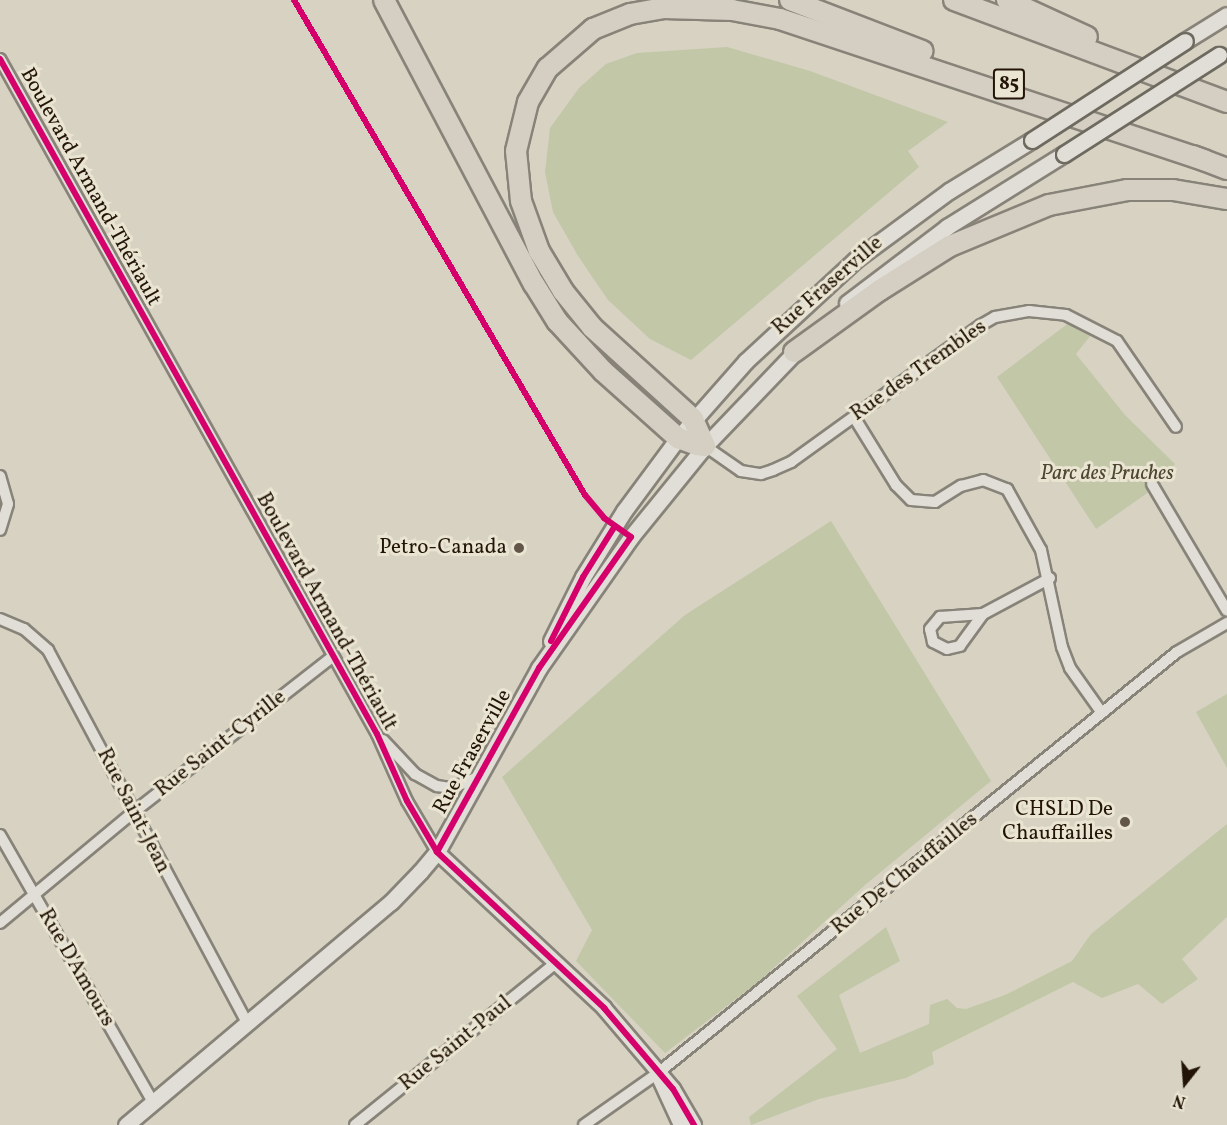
<!DOCTYPE html>
<html>
<head>
<meta charset="utf-8">
<style>
	body { margin:0 }
	#map { position:relative; width:1227px; height:1125px; overflow:hidden; background:#d7d2c2; font-family:Vollkorn,serif }
	div>[style] { position:absolute }
	[style*='--x'] { left:calc(var(--x)*1px); top:calc(var(--y)*1px); width:calc(var(--w)*1px); rotate:calc(var(--a)*1deg) }
	.green>* { inset:0; background:#c2c7a7 }
	.roads { filter:drop-shadow(2px 0 #888379) drop-shadow(-2px 0 #888379) drop-shadow(0 2px #888379) drop-shadow(0 -2px #888379) }
	.minor>* { height:10px; margin:-5px; padding:0 5px; transform-origin:5px; border-radius:5px; background:#e0ded6 }
	.tertiary>* { height:14px; margin:-7px; padding:0 7px; transform-origin:7px; border-radius:7px; background:#e0ded6 }
	.secondary>* { height:15px; margin:-7.5px; padding:0 7.5px; transform-origin:7.5px; border-radius:7.5px; background:#e0ded6 }
	.motorway>* { height:20px; margin:-10px; padding:0 10px; transform-origin:10px; border-radius:10px; background:#d4cfc2 }
	.bridges { filter:drop-shadow(2px 0 #6e6a60) drop-shadow(-2px 0 #6e6a60) drop-shadow(0 2px #6e6a60) drop-shadow(0 -2px #6e6a60) }
	.secondary-bridge>* { height:15px; margin:-7.5px; padding:0 7.5px; transform-origin:7.5px; border-radius:7.5px; background:#e0ded6 }
	.cycleway>* { height:6px; margin:-3px; padding:0 3px; transform-origin:3px; border-radius:3px; background:#d6006c }
	.dots>* { width:16px; height:16px; translate:-50% -50%; box-sizing:border-box; border:3px solid #eae4d2; border-radius:50% }
	span { translate:-50% -50%; white-space:nowrap; text-align:center; line-height:1.15; -webkit-text-stroke:6px #eae4d2; paint-order:stroke }
	.shield-label span { padding:2px 4px; background:#eae4d2; border:2px solid; border-radius:4px; -webkit-text-stroke-width:0 }
	.shield-label { font-size:20px; color:#221406; font-weight:700 }
	.street-label { font-size:21px; color:#221406 }
	.park-label { font-size:21px; color:#4d4730; font-style:italic }
	.poi-label { font-size:21px; color:#221406 }
	.right { translate:-100% -50%; text-align:right }
	.north { position:absolute; left:1155px; top:1053px; width:60px; height:60px; -webkit-text-stroke:4px #eae4d2; paint-order:stroke; rotate:197deg; font-size:16px; font-weight:700; line-height:24px; text-align:center; color:#221406 }
	.north::after { content:''; display:block; margin:auto; width:21px; height:27px; background:#221406; clip-path:polygon(50% 0,100% 100%,50% 72%,0 100%) }
</style>
</head>
<body>
<div id="map">
	<div class="green">
		<div style="clip-path:polygon(727px 47px,810px 71px,948px 122px,908px 151px,919px 167px,691px 360px,650px 339px,608px 300px,578px 256px,553px 212px,545px 172px,550px 128px,579px 88px,606px 64px,637px 53px)"></div>
		<div style="clip-path:polygon(1070px 322px,1091px 335px,1076px 354px,1125px 415px,1175px 464px,1160px 484px,1096px 529px,997px 377px)"></div>
		<div style="clip-path:polygon(831px 521px,991px 781px,865px 885px,757px 983px,665px 1053px,576px 961px,592px 930px,502px 777px,685px 615px)"></div>
		<div style="clip-path:polygon(1227px 694px,1227px 768px,1196px 712px)"></div>
		<div style="clip-path:polygon(1227px 824px,1227px 917px,1182px 959px,1198px 979px,1162px 1004px,1138px 984px,1102px 998px,1073px 982px,932px 1052px,934px 1064px,906px 1078px,819px 1099px,751px 1125px,749px 1117px,837px 1049px,797px 996px,886px 927px,900px 961px,839px 995px,860px 1053px,929px 1024px,930px 1005px,947px 999px,957px 1008px,966px 1009px,1005px 995px,1072px 961px,1091px 934px)"></div>
	</div>
	<div class="roads">
		<div class="minor">
			<div style="--x:0;--y:59;--w:773;--a:60.82"></div>
			<div style="--x:377;--y:734;--w:73;--a:65.9"></div>
			<div style="--x:407;--y:801;--w:59;--a:59.5"></div>
			<div style="--x:854;--y:417;--w:80;--a:58.3"></div>
			<div style="--x:896;--y:485;--w:21;--a:45"></div>
			<div style="--x:911;--y:500;--w:24;--a:5"></div>
			<div style="--x:935;--y:502;--w:31;--a:-32"></div>
			<div style="--x:961;--y:486;--w:23;--a:-15"></div>
			<div style="--x:983;--y:480;--w:26;--a:21"></div>
			<div style="--x:1007;--y:489;--w:70;--a:60.9"></div>
			<div style="--x:1041;--y:550;--w:99;--a:77.8"></div>
			<div style="--x:1062;--y:647;--w:22;--a:69"></div>
			<div style="--x:1070;--y:668;--w:55;--a:54.6"></div>
			<div style="--x:705;--y:446;--w:44;--a:34.8"></div>
			<div style="--x:741;--y:471;--w:20;--a:9"></div>
			<div style="--x:761;--y:474;--w:13;--a:-18"></div>
			<div style="--x:773;--y:470;--w:20;--a:-24"></div>
			<div style="--x:791;--y:462;--w:234;--a:-35.8"></div>
			<div style="--x:981;--y:325;--w:16;--a:-30"></div>
			<div style="--x:995;--y:317;--w:35;--a:-10"></div>
			<div style="--x:1029;--y:311;--w:37;--a:6"></div>
			<div style="--x:1066;--y:315;--w:57;--a:27"></div>
			<div style="--x:1117;--y:341;--w:104;--a:55.5"></div>
			<div style="--x:0;--y:476;--w:29;--a:74"></div>
			<div style="--x:8;--y:504;--w:27;--a:107"></div>
			<div style="--x:1152;--y:484;--w:147;--a:59.4"></div>
			<div style="--x:983;--y:614;--w:39;--a:126"></div>
			<div style="--x:960;--y:646;--w:13;--a:167"></div>
			<div style="--x:947;--y:649;--w:16;--a:-153"></div>
			<div style="--x:933;--y:642;--w:13;--a:-103"></div>
			<div style="--x:930;--y:629;--w:16;--a:-50"></div>
			<div style="--x:940;--y:617;--w:43;--a:-4"></div>
			<div style="--x:983;--y:614;--w:76;--a:-28.2"></div>
			<div style="--x:0;--y:619;--w:26;--a:23"></div>
			<div style="--x:24;--y:629;--w:32;--a:41"></div>
			<div style="--x:48;--y:650;--w:423;--a:61.9"></div>
			<div style="--x:383;--y:740;--w:47;--a:46.7"></div>
			<div style="--x:415;--y:774;--w:25;--a:29"></div>
			<div style="--x:437;--y:786;--w:15;--a:8"></div>
			<div style="--x:452;--y:788;--w:26;--a:-23"></div>
			<div style="--x:0;--y:835;--w:308;--a:60.2"></div>
			<div style="--x:0;--y:923;--w:175;--a:-39.7"></div>
			<div style="--x:135;--y:811;--w:249;--a:-38"></div>
			<div style="--x:355;--y:1125;--w:258;--a:-38.9"></div>
			<div style="--x:584;--y:1125;--w:90;--a:-35.1"></div>
			<div style="--x:658;--y:1073;--w:668;--a:-39.05"></div>
			<div style="--x:1177;--y:652;--w:58;--a:-30.1"></div>
		</div>
		<div class="tertiary">
			<div style="--x:437;--y:852;--w:229;--a:43"></div>
			<div style="--x:604;--y:1008;--w:106;--a:49.6"></div>
			<div style="--x:673;--y:1089;--w:42;--a:59.7"></div>
			<div style="--x:658;--y:1075;--w:55;--a:65.3"></div>
		</div>
		<div class="secondary">
			<div style="--x:1185;--y:41;--w:49;--a:-31.8"></div>
			<div style="--x:847;--y:303;--w:126;--a:-37.2"></div>
			<div style="--x:947;--y:227;--w:138;--a:-32"></div>
			<div style="--x:551;--y:641;--w:72;--a:-63.4"></div>
			<div style="--x:583;--y:577;--w:78;--a:-58.2"></div>
			<div style="--x:624;--y:511;--w:91;--a:-53.5"></div>
			<div style="--x:678;--y:438;--w:103;--a:-48.6"></div>
			<div style="--x:746;--y:361;--w:149;--a:-42.8"></div>
			<div style="--x:855;--y:260;--w:117;--a:-36.3"></div>
			<div style="--x:949;--y:191;--w:97;--a:-31.6"></div>
			<div style="--x:126;--y:1125;--w:346;--a:-40.1"></div>
			<div style="--x:391;--y:902;--w:42;--a:-46"></div>
			<div style="--x:420;--y:872;--w:26;--a:-50"></div>
			<div style="--x:437;--y:852;--w:210;--a:-61"></div>
			<div style="--x:539;--y:668;--w:160;--a:-54.9"></div>
			<div style="--x:631;--y:537;--w:117;--a:-50.9"></div>
			<div style="--x:705;--y:446;--w:139;--a:-46.2"></div>
		</div>
		<div class="motorway">
			<div style="--x:384;--y:0;--w:321;--a:62.2"></div>
			<div style="--x:534;--y:284;--w:44;--a:58.1"></div>
			<div style="--x:557;--y:321;--w:68;--a:47.4"></div>
			<div style="--x:603;--y:371;--w:101;--a:41.8"></div>
			<div style="--x:678;--y:438;--w:20;--a:20"></div>
			<div style="--x:697;--y:445;--w:8;--a:7"></div>
			<div style="--x:705;--y:446;--w:30;--a:-114"></div>
			<div style="--x:693;--y:419;--w:137;--a:-137.7"></div>
			<div style="--x:592;--y:327;--w:46;--a:-128.9"></div>
			<div style="--x:563;--y:291;--w:47;--a:-121"></div>
			<div style="--x:539;--y:251;--w:53;--a:-109.8"></div>
			<div style="--x:521;--y:201;--w:50;--a:-95.7"></div>
			<div style="--x:516;--y:151;--w:50;--a:-76.2"></div>
			<div style="--x:528;--y:102;--w:39;--a:-60"></div>
			<div style="--x:548;--y:68;--w:60;--a:-40.9"></div>
			<div style="--x:593;--y:29;--w:40;--a:-22"></div>
			<div style="--x:630;--y:14;--w:35;--a:-10"></div>
			<div style="--x:664;--y:8;--w:68;--a:1.7"></div>
			<div style="--x:732;--y:10;--w:49;--a:10.6"></div>
			<div style="--x:780;--y:19;--w:448;--a:18.4"></div>
			<div style="--x:790;--y:0;--w:142;--a:21.1"></div>
			<div style="--x:954;--y:0;--w:291;--a:20.5"></div>
			<div style="--x:1007;--y:0;--w:88;--a:24.8"></div>
			<div style="--x:1193;--y:156;--w:36;--a:21"></div>
			<div style="--x:794;--y:352;--w:106;--a:-35.8"></div>
			<div style="--x:880;--y:290;--w:83;--a:-32.2"></div>
			<div style="--x:950;--y:246;--w:107;--a:-22.5"></div>
			<div style="--x:1049;--y:205;--w:79;--a:-10.9"></div>
			<div style="--x:1127;--y:190;--w:46;--a:0"></div>
			<div style="--x:1173;--y:190;--w:55;--a:9.5"></div>
		</div>
	</div>
	<div class="bridges">
		<div class="secondary-bridge">
			<div style="--x:1032;--y:140;--w:182;--a:-32.9"></div>
			<div style="--x:1064;--y:154;--w:184;--a:-32.6"></div>
		</div>
	</div>
	<div class="cycleway">
		<div style="--x:294;--y:0;--w:574;--a:59.55"></div>
		<div style="--x:585;--y:495;--w:30;--a:50"></div>
		<div style="--x:604;--y:518;--w:33;--a:35"></div>
		<div style="--x:631;--y:537;--w:160;--a:125.1"></div>
		<div style="--x:539;--y:668;--w:210;--a:119"></div>
		<div style="--x:0;--y:59;--w:773;--a:60.82"></div>
		<div style="--x:377;--y:734;--w:73;--a:65.9"></div>
		<div style="--x:407;--y:801;--w:59;--a:59.5"></div>
		<div style="--x:437;--y:852;--w:229;--a:43"></div>
		<div style="--x:604;--y:1008;--w:106;--a:49.6"></div>
		<div style="--x:673;--y:1089;--w:42;--a:59.7"></div>
		<div style="--x:551;--y:641;--w:72;--a:-63.4"></div>
		<div style="--x:583;--y:577;--w:60;--a:-57.9"></div>
	</div>
	<div class="dots">
		<div style="left:519px;top:548px;background:#615648"></div>
		<div style="left:1125px;top:822px;background:#615648"></div>
	</div>
	<div class="shield-label">
		<span style="left:1009px;top:84px">85</span>
	</div>
	<div class="street-label">
		<span style="left:90px;top:187px;rotate:61deg">Boulevard Armand-Thériault</span>
		<span style="left:828px;top:286px;rotate:-41deg">Rue Fraserville</span>
		<span style="left:919px;top:371px;rotate:-35deg">Rue des Trembles</span>
		<span style="left:326px;top:612px;rotate:61deg">Boulevard Armand-Thériault</span>
		<span style="left:221px;top:744px;rotate:-38deg">Rue Saint-Cyrille</span>
		<span style="left:473px;top:752px;rotate:-61deg">Rue Fraserville</span>
		<span style="left:133px;top:811px;rotate:63deg">Rue Saint-Jean</span>
		<span style="left:905px;top:874px;rotate:-39deg">Rue De Chauffailles</span>
		<span style="left:76px;top:968px;rotate:60deg">Rue D'Amours</span>
		<span style="left:456px;top:1044px;rotate:-39deg">Rue Saint-Paul</span>
	</div>
	<div class="park-label">
		<span style="left:1107px;top:474px">Parc des Pruches</span>
	</div>
	<div class="poi-label">
		<span class="right" style="left:507px;top:548px">Petro-Canada</span>
		<span class="right" style="left:1113px;top:822px">CHSLD De<br>Chauffailles</span>
	</div>
	<div class="north">N</div>
</div>
</body>
</html>
